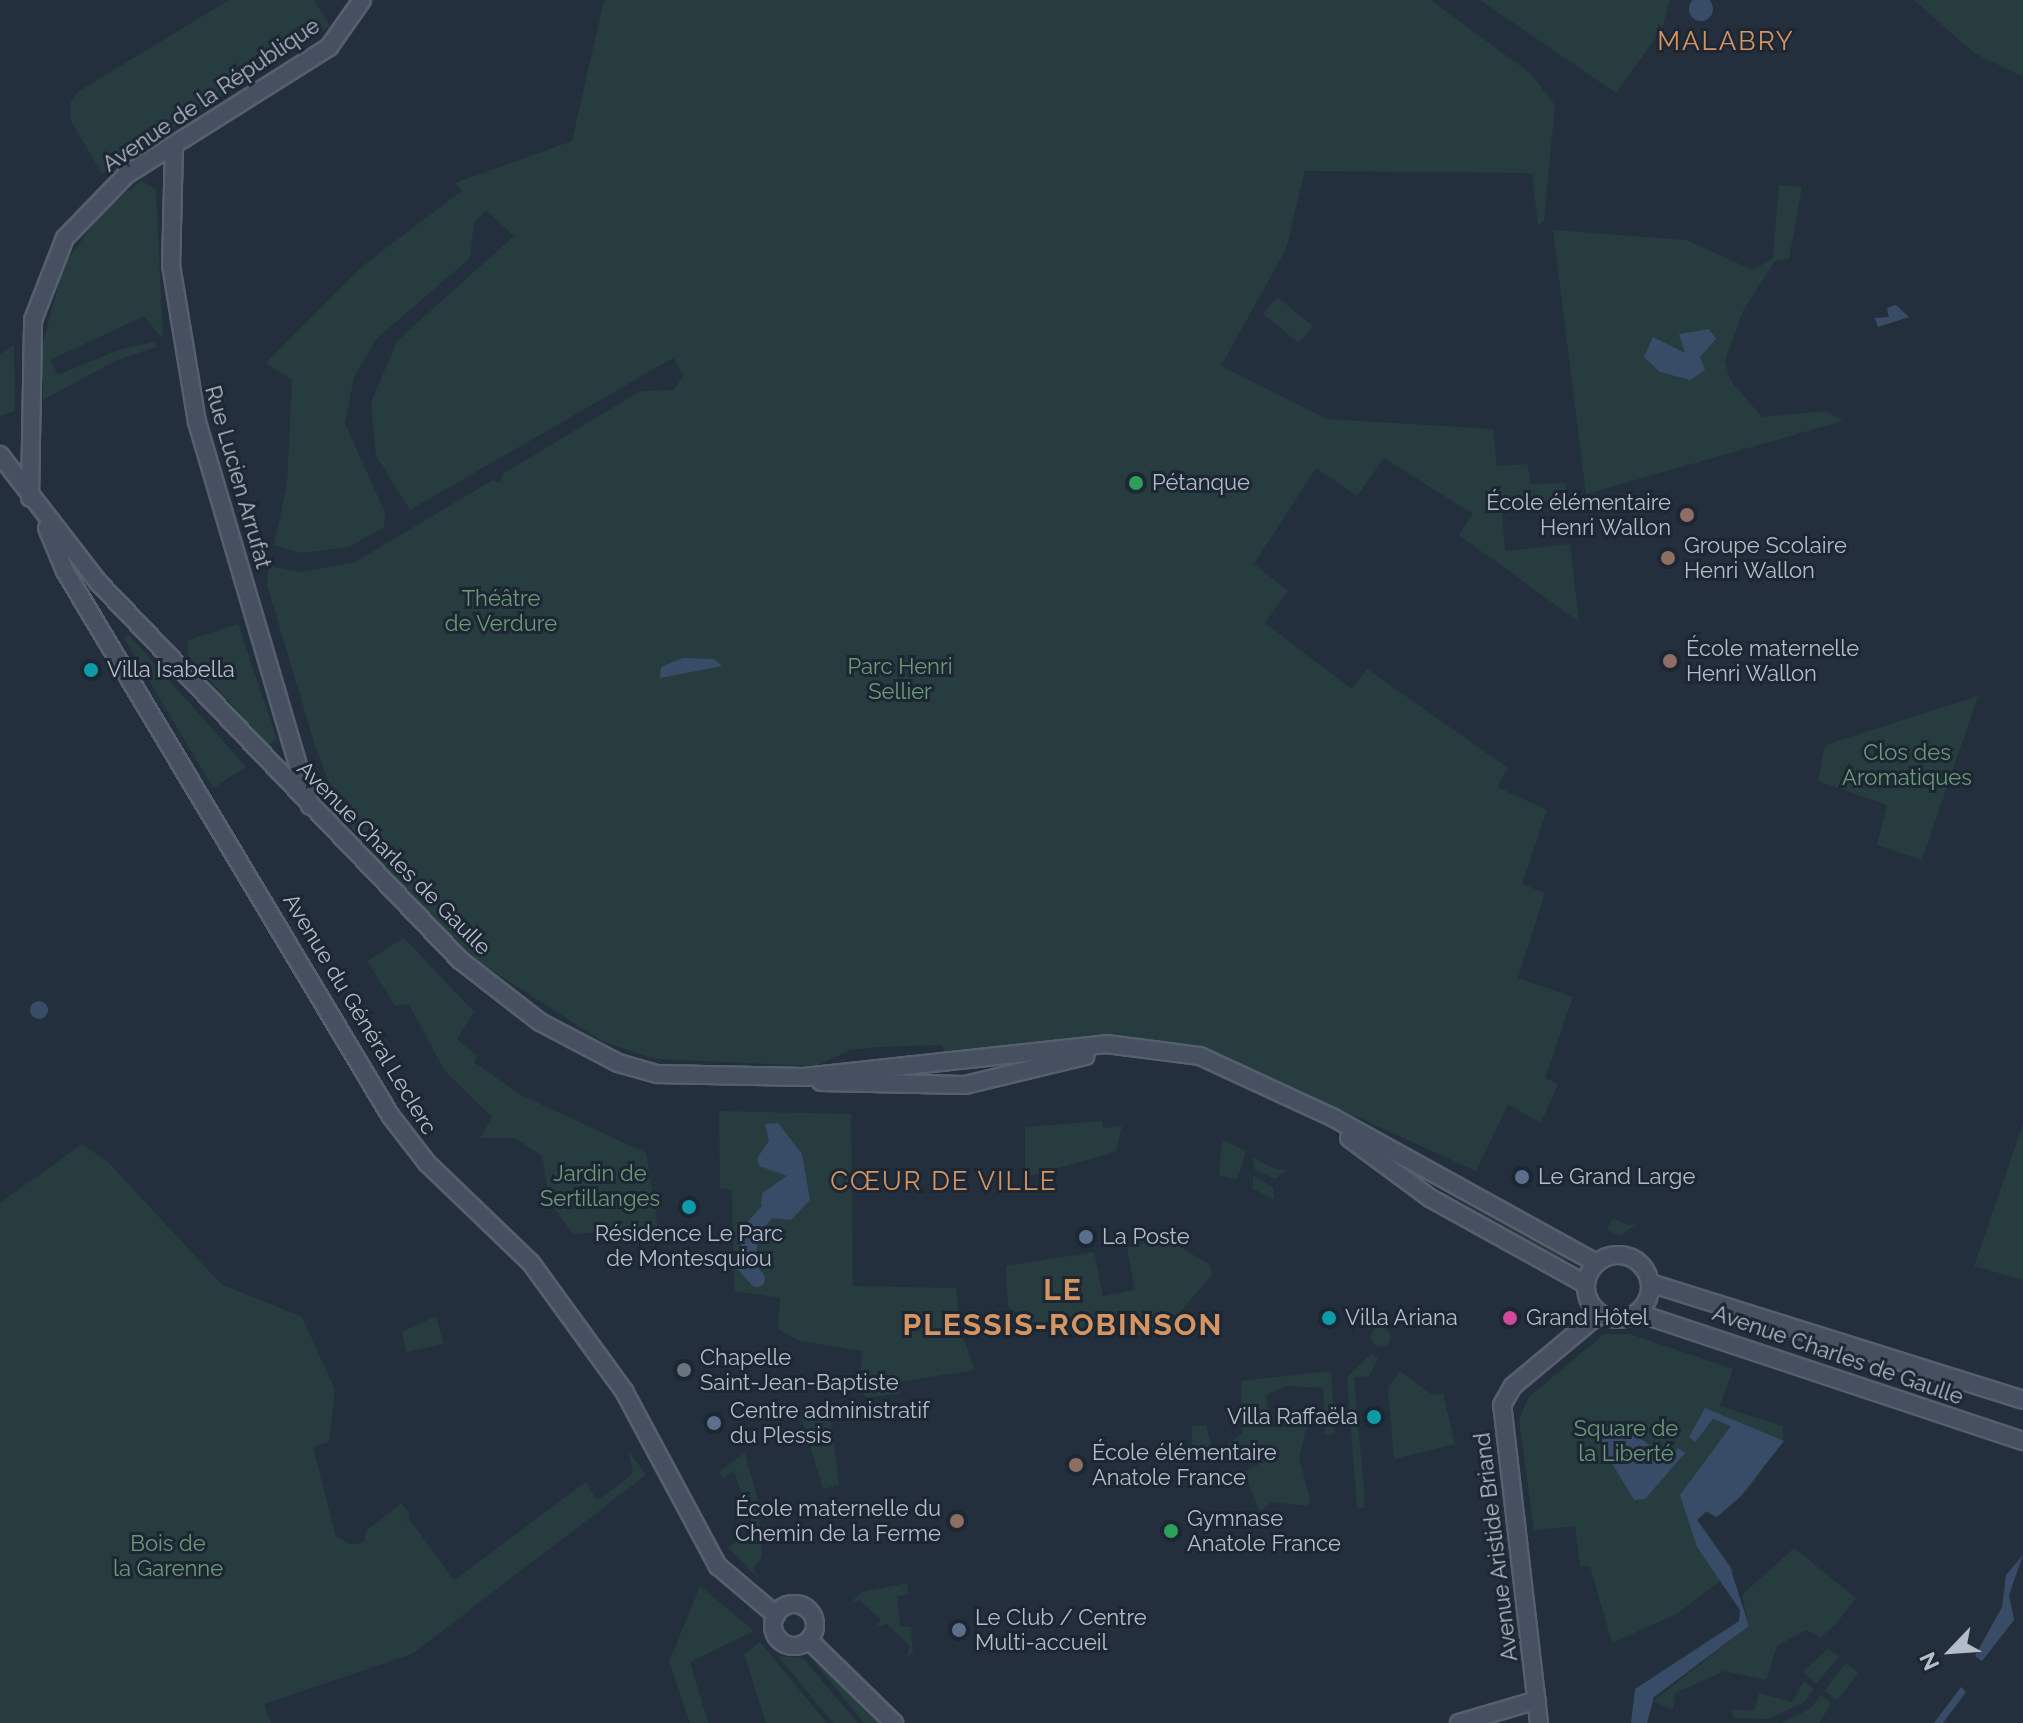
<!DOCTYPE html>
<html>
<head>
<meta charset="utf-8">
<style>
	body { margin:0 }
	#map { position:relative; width:2023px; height:1723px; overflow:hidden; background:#242f3e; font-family:Raleway,sans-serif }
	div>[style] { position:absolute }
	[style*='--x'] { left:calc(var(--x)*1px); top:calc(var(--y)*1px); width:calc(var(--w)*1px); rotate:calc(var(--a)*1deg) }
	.green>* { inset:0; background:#263c3f; transform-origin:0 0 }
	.round { border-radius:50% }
	.water>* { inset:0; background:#394c67 }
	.canal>* { height:16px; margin:-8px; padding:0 8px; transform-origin:8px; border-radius:8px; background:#394c67 }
	.roads { filter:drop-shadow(2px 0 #565f6c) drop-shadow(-2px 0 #565f6c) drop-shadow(0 2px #565f6c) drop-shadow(0 -2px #565f6c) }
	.secondary>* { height:16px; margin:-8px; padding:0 8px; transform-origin:8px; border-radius:8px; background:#465061 }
	.secondary>.ring { margin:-8px; padding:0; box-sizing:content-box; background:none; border:16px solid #465061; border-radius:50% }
	.dots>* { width:22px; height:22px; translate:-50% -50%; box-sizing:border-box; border:4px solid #1d2633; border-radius:50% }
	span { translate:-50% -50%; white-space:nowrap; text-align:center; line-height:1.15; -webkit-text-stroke:6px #1d2633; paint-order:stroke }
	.street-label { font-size:22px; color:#b4bcc9 }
	.poi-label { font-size:22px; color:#b4bcc9 }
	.left { translate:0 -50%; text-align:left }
	.right { translate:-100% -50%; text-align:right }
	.park-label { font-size:22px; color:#6b9a76 }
	.quarter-label { font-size:26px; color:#d59563; letter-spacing:2px }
	.district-label { font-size:30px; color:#d59563; font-weight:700; letter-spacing:2px }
	.north { position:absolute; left:1911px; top:1611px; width:80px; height:80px; -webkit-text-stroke:6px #1d2633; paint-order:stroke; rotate:245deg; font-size:22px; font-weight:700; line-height:32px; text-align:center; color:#b4bcc9 }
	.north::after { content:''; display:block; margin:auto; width:28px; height:36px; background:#b4bcc9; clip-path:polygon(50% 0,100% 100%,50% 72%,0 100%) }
</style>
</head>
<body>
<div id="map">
	<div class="green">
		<div style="clip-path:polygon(229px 0,314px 0,330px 26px,102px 174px,71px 121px,70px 103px,79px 91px)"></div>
		<div style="clip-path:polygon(604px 0,1431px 0,1531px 74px,1555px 105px,1544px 221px,1538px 226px,1532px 173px,1305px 171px,1286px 249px,1221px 366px,1327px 419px,1493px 429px,1497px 466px,1528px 464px,1530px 484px,1565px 483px,1566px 495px,1502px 512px,1505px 551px,1570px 544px,1579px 622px,1459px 535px,1473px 514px,1384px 458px,1357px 496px,1316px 468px,1254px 564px,1288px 591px,1265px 623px,1352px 689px,1367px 669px,1508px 768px,1497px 787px,1547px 810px,1522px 884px,1545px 893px,1518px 978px,1573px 997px,1545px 1078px,1558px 1084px,1541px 1123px,1508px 1104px,1476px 1171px,1239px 1063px,1152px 1041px,946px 1055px,942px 1045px,879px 1047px,850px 1050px,816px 1066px,654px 1059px,602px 1041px,457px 948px,363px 845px,338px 806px,315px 746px,267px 585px,269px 566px,302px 572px,355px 562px,493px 480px,499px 484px,503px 474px,640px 391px,674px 390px,683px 374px,673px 358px,410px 510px,376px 456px,371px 402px,397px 341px,514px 236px,486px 210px,474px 223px,470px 258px,377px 338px,354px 377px,345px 424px,385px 512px,384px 527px,349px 547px,301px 553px,274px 545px,287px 484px,292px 380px,266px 363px,364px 265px,462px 191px,455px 183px,572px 141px)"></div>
		<div style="clip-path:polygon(1480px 0,1670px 0,1662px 29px,1616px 93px)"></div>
		<div style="clip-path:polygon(1914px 0,2023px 0,2023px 77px,1974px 53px)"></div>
		<div style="clip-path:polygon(142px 181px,156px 189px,163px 339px,144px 316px,50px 360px,58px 375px,121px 349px,154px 342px,157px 347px,117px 360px,43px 400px,41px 350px,64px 264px,108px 205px)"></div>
		<div style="clip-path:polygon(1779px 185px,1802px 187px,1789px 259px,1775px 261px,1743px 311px,1725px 361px,1730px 380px,1762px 417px,1826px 411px,1843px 421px,1586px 494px,1553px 230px,1686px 240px,1753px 270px,1773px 258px)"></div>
		<div style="left:1277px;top:297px;width:46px;height:22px;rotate:39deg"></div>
		<div style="clip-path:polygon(14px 345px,15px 411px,0 416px,0 354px)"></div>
		<div style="clip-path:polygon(238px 624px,277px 739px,268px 745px,188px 656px,188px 640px)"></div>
		<div style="clip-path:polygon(129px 635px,246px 767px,213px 788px,124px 638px)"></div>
		<div style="clip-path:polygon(1978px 696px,1922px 860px,1877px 845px,1887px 805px,1818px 781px,1825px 745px)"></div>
		<div style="clip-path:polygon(404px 938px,474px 1012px,457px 1039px,477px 1056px,474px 1062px,519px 1094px,646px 1153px,658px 1229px,573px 1234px,550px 1203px,542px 1156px,515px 1138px,480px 1138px,492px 1117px,444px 1070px,409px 1004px,395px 1006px,367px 961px)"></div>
		<div style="clip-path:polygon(719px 1111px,851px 1114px,853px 1286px,956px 1288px,960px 1329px,975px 1370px,899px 1382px,900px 1393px,866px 1398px,859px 1387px,862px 1351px,797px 1340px,778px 1329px,780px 1298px,734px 1291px,732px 1190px,720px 1188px)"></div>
		<div style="clip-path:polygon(1102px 1121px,1103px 1128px,1122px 1126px,1116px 1152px,1025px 1177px,1025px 1127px)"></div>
		<div style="clip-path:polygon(2023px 1124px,2023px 1280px,1974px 1266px)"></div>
		<div style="clip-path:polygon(1222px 1140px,1246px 1151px,1237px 1180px,1219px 1176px)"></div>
		<div style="clip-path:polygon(82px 1144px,109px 1163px,221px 1284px,302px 1317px,335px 1390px,329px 1442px,313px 1447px,336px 1536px,351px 1545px,364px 1542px,366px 1531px,401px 1503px,410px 1514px,395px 1531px,408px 1517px,454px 1580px,586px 1482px,597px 1500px,608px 1493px,633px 1473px,628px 1451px,646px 1475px,412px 1654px,264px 1704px,271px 1723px,0 1723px,0 1203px)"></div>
		<div style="clip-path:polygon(1252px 1157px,1275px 1169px,1288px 1170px,1275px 1179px,1255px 1170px)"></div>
		<div style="clip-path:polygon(1253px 1176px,1273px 1187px,1274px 1199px,1253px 1189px)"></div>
		<div style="clip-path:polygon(1433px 1187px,1566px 1258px,1562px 1265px,1431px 1190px)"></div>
		<div style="clip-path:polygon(1612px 1218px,1628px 1225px,1637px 1224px,1620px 1236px,1607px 1230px)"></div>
		<div style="clip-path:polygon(1167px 1239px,1210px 1265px,1212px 1275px,1160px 1335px,1049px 1333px,1008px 1307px,1006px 1266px,1094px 1252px,1103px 1296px,1135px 1290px,1127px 1247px)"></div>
		<div style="clip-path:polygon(436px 1316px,444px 1344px,406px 1352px,402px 1332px)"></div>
		<div class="round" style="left:1371px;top:1327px;width:20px;height:20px"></div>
		<div style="clip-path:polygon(1604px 1334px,1630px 1334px,1733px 1369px,1720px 1406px,1782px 1426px,1784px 1437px,1749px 1489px,1715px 1517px,1707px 1513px,1698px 1520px,1734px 1571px,1678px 1613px,1612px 1643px,1590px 1566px,1580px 1566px,1575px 1526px,1534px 1530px,1519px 1420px,1528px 1398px)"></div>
		<div style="clip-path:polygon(1371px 1354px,1378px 1358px,1369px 1376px,1354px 1378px,1364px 1491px,1364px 1508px,1357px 1508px,1347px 1377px)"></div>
		<div style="clip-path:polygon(1331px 1371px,1335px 1434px,1325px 1435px,1323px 1388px,1287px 1386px,1266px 1395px,1270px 1426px,1307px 1425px,1299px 1458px,1310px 1499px,1308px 1506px,1272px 1502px,1259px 1511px,1244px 1472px,1258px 1465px,1251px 1448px,1218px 1459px,1215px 1454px,1242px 1433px,1241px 1381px)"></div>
		<div style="clip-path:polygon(1400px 1371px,1433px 1395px,1443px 1394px,1455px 1444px,1394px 1459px,1388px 1388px)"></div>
		<div style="clip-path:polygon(799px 1410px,830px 1413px,839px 1485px,823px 1489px)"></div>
		<div style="clip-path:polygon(1206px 1425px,1211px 1444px,1192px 1462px,1192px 1426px)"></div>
		<div style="clip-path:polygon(745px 1453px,758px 1501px,762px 1557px,753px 1569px,760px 1580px,728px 1547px,751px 1532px,751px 1519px,734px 1471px,723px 1478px,719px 1472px)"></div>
		<div style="clip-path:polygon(1794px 1548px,1856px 1598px,1835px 1625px,1821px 1637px,1806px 1630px,1777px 1646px,1766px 1680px,1725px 1671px,1675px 1693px,1673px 1710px,1653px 1701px,1749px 1626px,1742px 1595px)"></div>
		<div style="clip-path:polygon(907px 1583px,908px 1594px,897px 1596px,900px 1627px,911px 1627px,913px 1654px,908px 1656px,909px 1645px,887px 1624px,875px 1628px,881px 1620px,860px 1600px,848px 1605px,862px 1592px)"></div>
		<div style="clip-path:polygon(700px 1586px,754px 1631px,690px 1662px,708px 1723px,690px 1723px,669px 1662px)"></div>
		<div style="clip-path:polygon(760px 1642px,827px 1723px,766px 1723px,744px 1654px)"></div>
		<div style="clip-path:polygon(1828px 1648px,1839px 1657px,1816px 1684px,1803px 1672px)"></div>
		<div style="clip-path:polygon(778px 1656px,803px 1658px,858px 1723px,833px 1723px)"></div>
		<div style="clip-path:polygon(815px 1663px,849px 1686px,881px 1723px,864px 1723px)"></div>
		<div style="left:1846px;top:1663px;width:16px;height:35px;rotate:38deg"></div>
		<div style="clip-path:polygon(1804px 1681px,1814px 1689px,1804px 1702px,1768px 1719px,1734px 1718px,1732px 1709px,1754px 1711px,1759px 1693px,1792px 1702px)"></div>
		<div style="clip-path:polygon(1821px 1695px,1831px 1702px,1820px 1723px,1781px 1723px,1810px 1709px)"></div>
	</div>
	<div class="water">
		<div class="round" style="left:1689px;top:-3px;width:24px;height:24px"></div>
		<div style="clip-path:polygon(1896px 305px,1909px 317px,1878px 327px,1875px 318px,1889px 317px,1887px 308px)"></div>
		<div style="clip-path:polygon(1709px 329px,1716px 339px,1700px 357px,1705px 370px,1690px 380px,1660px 372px,1644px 357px,1653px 337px,1685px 353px,1679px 334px)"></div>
		<div style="clip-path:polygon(683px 658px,714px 659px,722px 666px,660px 678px,661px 667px)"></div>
		<div class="round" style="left:30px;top:1001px;width:18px;height:18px"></div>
		<div style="clip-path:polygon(778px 1123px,802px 1154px,810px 1200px,791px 1220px,772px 1218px,761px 1204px,762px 1193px,787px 1176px,759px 1166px,757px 1158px,769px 1141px,765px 1124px)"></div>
		<div style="clip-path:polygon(1705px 1408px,1784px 1441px,1740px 1497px,1717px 1517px,1706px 1511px,1697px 1520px,1730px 1567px,1749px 1626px,1654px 1697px,1647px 1723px,1631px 1723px,1635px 1689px,1739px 1621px,1740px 1610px,1697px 1547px,1680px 1495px,1731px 1426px,1713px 1419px,1695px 1442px,1689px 1437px)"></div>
		<div style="clip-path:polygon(1620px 1422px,1668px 1460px,1678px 1448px,1685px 1453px,1645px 1499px,1634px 1500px,1601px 1445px,1604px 1428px)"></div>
		<div style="clip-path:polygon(2023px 1555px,2009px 1595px,2014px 1620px,1982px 1661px,1975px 1656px,2002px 1607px,2006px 1575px)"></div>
		<div style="clip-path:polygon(1961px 1687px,1966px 1692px,1943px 1723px,1934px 1723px)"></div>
	</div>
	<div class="canal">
		<div style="--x:757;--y:1279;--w:18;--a:-131"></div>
		<div style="--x:745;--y:1265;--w:38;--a:-78"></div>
		<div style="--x:753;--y:1228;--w:21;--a:-49"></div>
	</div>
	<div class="roads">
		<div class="secondary">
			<div style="--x:174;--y:146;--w:119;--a:91.4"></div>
			<div style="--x:171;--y:265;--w:159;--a:80.6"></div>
			<div style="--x:197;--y:422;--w:400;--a:73.6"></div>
			<div style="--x:0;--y:455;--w:162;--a:52.3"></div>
			<div style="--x:99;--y:583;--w:522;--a:46.24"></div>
			<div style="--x:460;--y:960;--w:101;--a:37.8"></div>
			<div style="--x:540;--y:1022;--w:88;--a:27.7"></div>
			<div style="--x:618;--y:1063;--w:41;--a:15.8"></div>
			<div style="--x:657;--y:1074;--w:147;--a:1.2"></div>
			<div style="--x:804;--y:1077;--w:304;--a:-6.2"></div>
			<div style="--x:1106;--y:1044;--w:95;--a:7.3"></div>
			<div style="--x:1200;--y:1056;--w:145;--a:24.8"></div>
			<div style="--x:1332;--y:1117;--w:302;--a:28.9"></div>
			<div style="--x:30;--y:498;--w:178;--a:-89"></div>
			<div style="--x:33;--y:320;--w:88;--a:-68.7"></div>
			<div style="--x:65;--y:238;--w:88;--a:-45.9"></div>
			<div style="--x:126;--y:175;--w:240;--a:-32.2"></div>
			<div style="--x:329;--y:47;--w:57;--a:-54.9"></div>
			<div style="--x:47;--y:528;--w:47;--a:67.3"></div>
			<div style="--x:65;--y:571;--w:634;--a:59.14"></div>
			<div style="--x:390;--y:1115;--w:61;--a:52.4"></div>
			<div style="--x:427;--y:1163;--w:144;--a:43.9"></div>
			<div style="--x:531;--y:1263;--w:158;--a:54"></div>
			<div style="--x:624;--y:1391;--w:199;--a:61.8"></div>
			<div style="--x:718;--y:1566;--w:76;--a:40.2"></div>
			<div style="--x:821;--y:1082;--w:144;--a:1.2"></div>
			<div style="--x:965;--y:1085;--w:124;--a:-13.5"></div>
			<div style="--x:1349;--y:1138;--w:101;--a:36.5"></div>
			<div style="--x:1430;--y:1198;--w:177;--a:29"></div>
			<div class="ring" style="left:1586px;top:1255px;width:48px;height:48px"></div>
			<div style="--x:1650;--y:1283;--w:391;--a:17.4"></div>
			<div style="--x:1638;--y:1313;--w:406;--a:18.4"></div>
			<div class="ring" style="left:773px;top:1604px;width:26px;height:26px"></div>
			<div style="--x:809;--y:1640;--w:119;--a:44.3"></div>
			<div style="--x:1459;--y:1723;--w:81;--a:-16.4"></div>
			<div style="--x:1539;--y:1723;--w:320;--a:-96.6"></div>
			<div style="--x:1502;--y:1405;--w:22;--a:-60"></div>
			<div style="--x:1513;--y:1386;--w:112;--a:-39.9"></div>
		</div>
	</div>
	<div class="dots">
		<div style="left:1136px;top:483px;background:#2e9e5b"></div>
		<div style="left:1687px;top:515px;background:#8d6e63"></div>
		<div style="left:1668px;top:558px;background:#8d6e63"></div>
		<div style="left:1670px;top:661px;background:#8d6e63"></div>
		<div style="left:91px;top:670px;background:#0f9aa8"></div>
		<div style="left:1522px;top:1177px;background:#5c6f8a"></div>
		<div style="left:689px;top:1207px;background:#0f9aa8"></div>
		<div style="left:1086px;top:1237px;background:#5c6f8a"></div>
		<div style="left:1329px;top:1318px;background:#0f9aa8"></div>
		<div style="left:1510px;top:1318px;background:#d1479c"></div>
		<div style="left:684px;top:1370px;background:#6b7280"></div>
		<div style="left:1374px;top:1417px;background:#0f9aa8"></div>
		<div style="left:714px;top:1423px;background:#5c6f8a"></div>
		<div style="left:1076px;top:1465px;background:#8d6e63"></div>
		<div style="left:957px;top:1521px;background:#8d6e63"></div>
		<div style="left:1171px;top:1531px;background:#2e9e5b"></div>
		<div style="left:959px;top:1630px;background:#5c6f8a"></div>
	</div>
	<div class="street-label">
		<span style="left:211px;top:95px;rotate:-34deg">Avenue de la République</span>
		<span style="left:238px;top:477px;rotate:74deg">Rue Lucien Arrufat</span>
		<span style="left:394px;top:858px;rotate:45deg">Avenue Charles de Gaulle</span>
		<span style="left:360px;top:1014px;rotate:59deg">Avenue du Général Leclerc</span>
		<span style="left:1838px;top:1355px;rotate:19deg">Avenue Charles de Gaulle</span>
		<span style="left:1496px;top:1547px;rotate:-97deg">Avenue Aristide Briand</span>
	</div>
	<div class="poi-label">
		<span class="left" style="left:1152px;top:483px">Pétanque</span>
		<span class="right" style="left:1671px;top:515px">École élémentaire<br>Henri Wallon</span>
		<span class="left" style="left:1684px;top:558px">Groupe Scolaire<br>Henri Wallon</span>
		<span class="left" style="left:1686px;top:661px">École maternelle<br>Henri Wallon</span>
		<span class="left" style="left:107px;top:670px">Villa Isabella</span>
		<span class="left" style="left:1538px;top:1177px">Le Grand Large</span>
		<span style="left:689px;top:1246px">Résidence Le Parc<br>de Montesquiou</span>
		<span class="left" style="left:1102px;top:1237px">La Poste</span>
		<span class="left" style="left:1345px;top:1318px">Villa Ariana</span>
		<span class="left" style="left:1526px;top:1318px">Grand Hôtel</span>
		<span class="left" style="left:700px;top:1370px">Chapelle<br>Saint-Jean-Baptiste</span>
		<span class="left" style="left:730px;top:1423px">Centre administratif<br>du Plessis</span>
		<span class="right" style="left:1358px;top:1417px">Villa Raffaëla</span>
		<span class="left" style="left:1092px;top:1465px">École élémentaire<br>Anatole France</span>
		<span class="right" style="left:941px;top:1521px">École maternelle du<br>Chemin de la Ferme</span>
		<span class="left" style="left:1187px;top:1531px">Gymnase<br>Anatole France</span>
		<span class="left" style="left:975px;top:1630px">Le Club / Centre<br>Multi-accueil</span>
	</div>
	<div class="park-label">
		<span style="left:501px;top:611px">Théâtre<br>de Verdure</span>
		<span style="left:900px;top:679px">Parc Henri<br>Sellier</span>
		<span style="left:1907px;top:765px">Clos des<br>Aromatiques</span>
		<span style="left:600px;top:1186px">Jardin de<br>Sertillanges</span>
		<span style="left:1626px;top:1441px">Square de<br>la Liberté</span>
		<span style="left:168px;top:1556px">Bois de<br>la Garenne</span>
	</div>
	<div class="quarter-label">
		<span style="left:1726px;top:42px">MALABRY</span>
		<span style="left:944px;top:1182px">CŒUR DE VILLE</span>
	</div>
	<div class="district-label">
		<span style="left:1063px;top:1307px">LE<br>PLESSIS-ROBINSON</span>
	</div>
	<div class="north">N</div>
</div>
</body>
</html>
